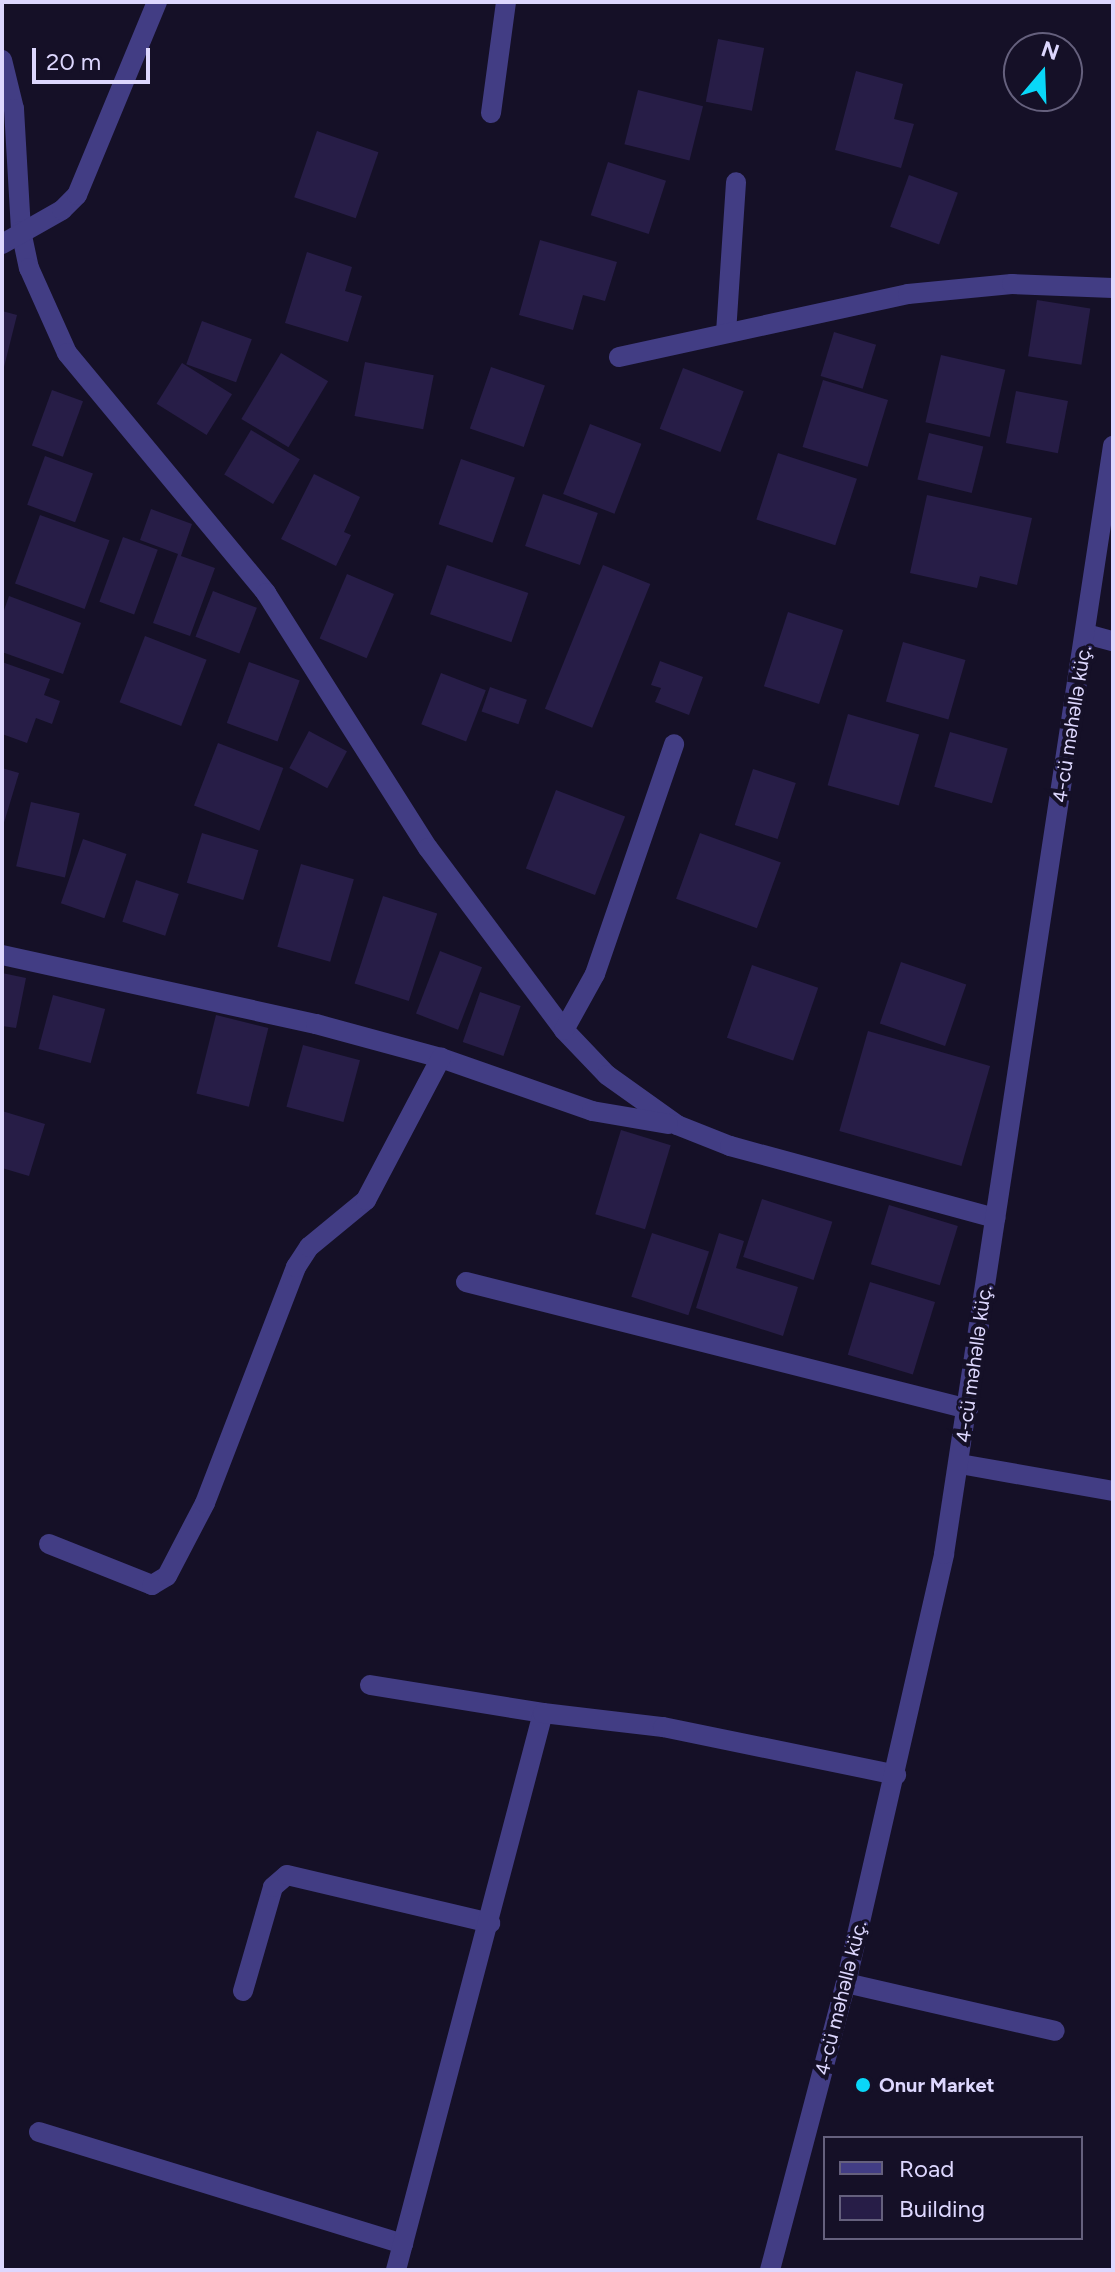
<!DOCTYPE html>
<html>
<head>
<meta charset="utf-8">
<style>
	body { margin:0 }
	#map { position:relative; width:1115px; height:2272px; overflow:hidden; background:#151027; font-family:Figtree,sans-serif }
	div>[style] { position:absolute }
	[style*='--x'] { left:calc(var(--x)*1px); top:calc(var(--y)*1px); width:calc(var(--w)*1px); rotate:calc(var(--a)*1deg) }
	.building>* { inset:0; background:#271d47; transform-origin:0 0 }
	.minor>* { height:20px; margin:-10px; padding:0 10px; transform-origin:10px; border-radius:10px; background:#423d84 }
	.dots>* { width:22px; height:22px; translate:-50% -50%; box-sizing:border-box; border:4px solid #151027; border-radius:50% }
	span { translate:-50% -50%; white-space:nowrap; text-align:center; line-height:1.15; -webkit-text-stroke:8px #151027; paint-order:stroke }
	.street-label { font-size:20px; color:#ddd7fe }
	.poi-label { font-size:20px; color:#ddd7fe; font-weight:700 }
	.left { translate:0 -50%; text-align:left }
	.frame { position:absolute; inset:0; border:4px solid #ddd7fe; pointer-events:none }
	.legend { position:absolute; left:823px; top:2136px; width:260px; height:104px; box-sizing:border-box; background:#151027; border:2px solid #65607d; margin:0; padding:10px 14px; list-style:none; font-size:24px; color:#ddd7fe }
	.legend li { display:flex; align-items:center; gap:16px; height:40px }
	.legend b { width:40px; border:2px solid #65607d }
	.north { position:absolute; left:1003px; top:32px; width:80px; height:80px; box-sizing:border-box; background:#151027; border:2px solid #65607d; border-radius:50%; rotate:19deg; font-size:22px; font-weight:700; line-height:32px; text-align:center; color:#ddd7fe }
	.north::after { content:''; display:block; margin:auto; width:28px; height:36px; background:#09d7f8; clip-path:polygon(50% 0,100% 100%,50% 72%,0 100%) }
	.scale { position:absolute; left:32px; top:48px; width:118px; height:36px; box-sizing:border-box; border:4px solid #ddd7fe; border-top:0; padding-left:10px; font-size:24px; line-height:28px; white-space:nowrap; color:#ddd7fe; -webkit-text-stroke:6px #151027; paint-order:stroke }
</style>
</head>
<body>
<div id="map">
	<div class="building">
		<div style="left:718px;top:39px;width:47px;height:64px;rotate:11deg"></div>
		<div style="clip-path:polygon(856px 71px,903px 84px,894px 119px,914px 124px,901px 168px,835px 150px)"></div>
		<div style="left:638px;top:90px;width:67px;height:56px;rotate:14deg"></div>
		<div style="left:317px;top:131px;width:65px;height:70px;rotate:19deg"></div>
		<div style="left:608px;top:162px;width:61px;height:56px;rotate:18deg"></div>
		<div style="left:909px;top:175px;width:52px;height:55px;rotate:20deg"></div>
		<div style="clip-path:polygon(540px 240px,617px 262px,605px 301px,583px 295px,573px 330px,519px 315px)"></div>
		<div style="clip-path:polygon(307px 252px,352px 267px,345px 291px,362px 296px,348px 342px,285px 323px)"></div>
		<div style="left:1037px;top:300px;width:54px;height:57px;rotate:9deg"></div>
		<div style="clip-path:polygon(2px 311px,17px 315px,4px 367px,2px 366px)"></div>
		<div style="left:202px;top:321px;width:53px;height:46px;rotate:20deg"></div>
		<div style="left:834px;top:332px;width:44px;height:46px;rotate:17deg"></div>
		<div style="left:281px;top:353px;width:55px;height:77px;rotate:31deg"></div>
		<div style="left:941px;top:355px;width:66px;height:69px;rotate:13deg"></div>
		<div style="left:365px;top:362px;width:70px;height:55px;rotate:11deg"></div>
		<div style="left:182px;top:363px;width:59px;height:48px;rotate:32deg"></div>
		<div style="left:491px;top:367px;width:57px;height:65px;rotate:19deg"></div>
		<div style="left:683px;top:368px;width:65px;height:65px;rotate:21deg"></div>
		<div style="left:823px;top:380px;width:68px;height:70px;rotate:17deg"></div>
		<div style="left:52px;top:390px;width:33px;height:59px;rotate:20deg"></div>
		<div style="left:1016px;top:391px;width:53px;height:53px;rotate:11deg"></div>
		<div style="left:590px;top:424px;width:55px;height:75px;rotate:21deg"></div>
		<div style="left:251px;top:430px;width:57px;height:52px;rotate:31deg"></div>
		<div style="left:929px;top:433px;width:56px;height:48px;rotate:14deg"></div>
		<div style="left:778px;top:453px;width:83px;height:70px;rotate:18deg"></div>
		<div style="left:45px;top:456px;width:51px;height:52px;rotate:20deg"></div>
		<div style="left:461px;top:459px;width:57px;height:69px;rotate:19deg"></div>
		<div style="clip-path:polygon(314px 474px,360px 497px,344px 532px,351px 535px,336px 566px,281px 539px)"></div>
		<div style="left:543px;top:494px;width:58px;height:55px;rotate:19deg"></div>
		<div style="clip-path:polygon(927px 495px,1032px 518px,1017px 585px,980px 576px,977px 588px,910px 573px)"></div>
		<div style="clip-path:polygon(151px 509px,192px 524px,181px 556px,215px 568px,190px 636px,153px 623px,178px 554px,140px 540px)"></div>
		<div style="left:40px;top:515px;width:74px;height:73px;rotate:20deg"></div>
		<div style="left:123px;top:537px;width:37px;height:69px;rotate:20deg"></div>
		<div style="left:447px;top:565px;width:86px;height:52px;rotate:19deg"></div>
		<div style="left:603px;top:565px;width:51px;height:155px;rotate:22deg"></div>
		<div style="left:347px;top:574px;width:51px;height:70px;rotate:23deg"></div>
		<div style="left:213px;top:591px;width:47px;height:49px;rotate:21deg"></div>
		<div style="clip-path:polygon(9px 596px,81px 623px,63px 674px,2px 652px,2px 616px)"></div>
		<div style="left:788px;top:612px;width:58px;height:78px;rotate:18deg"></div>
		<div style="left:145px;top:636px;width:66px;height:71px;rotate:21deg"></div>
		<div style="left:903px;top:642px;width:65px;height:62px;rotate:16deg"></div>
		<div style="clip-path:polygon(660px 661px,703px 677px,689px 715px,655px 702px,661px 688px,651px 685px)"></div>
		<div style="clip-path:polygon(2px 662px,50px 679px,44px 695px,60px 701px,52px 724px,36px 718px,27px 743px,2px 734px)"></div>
		<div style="left:249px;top:662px;width:54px;height:65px;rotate:20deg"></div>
		<div style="left:441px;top:673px;width:48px;height:55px;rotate:21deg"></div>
		<div style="left:490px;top:687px;width:39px;height:26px;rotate:19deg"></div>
		<div style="left:848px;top:714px;width:74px;height:74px;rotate:16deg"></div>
		<div style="left:309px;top:731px;width:43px;height:42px;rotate:28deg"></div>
		<div style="left:950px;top:732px;width:60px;height:57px;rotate:16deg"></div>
		<div style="left:218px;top:743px;width:70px;height:67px;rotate:21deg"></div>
		<div style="clip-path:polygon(2px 768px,19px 773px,3px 826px,2px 826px)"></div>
		<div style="left:753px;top:769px;width:45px;height:59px;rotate:18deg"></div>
		<div style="left:556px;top:790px;width:74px;height:84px;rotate:21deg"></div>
		<div style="left:31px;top:802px;width:50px;height:66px;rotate:13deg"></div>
		<div style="left:202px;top:833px;width:59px;height:52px;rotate:17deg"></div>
		<div style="left:700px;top:833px;width:86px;height:70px;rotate:20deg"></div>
		<div style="left:83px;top:839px;width:46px;height:68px;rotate:19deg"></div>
		<div style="left:301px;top:864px;width:55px;height:86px;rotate:16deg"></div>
		<div style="left:136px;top:880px;width:45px;height:44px;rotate:18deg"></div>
		<div style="left:383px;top:896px;width:57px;height:92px;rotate:18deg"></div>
		<div style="left:440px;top:951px;width:45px;height:67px;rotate:21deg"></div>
		<div style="left:901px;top:962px;width:69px;height:65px;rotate:19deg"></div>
		<div style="left:752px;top:965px;width:70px;height:77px;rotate:19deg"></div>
		<div style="clip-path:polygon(2px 973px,26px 978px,16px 1028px,2px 1026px)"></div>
		<div style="left:480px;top:992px;width:43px;height:53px;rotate:19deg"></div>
		<div style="left:53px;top:995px;width:54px;height:56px;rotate:15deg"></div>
		<div style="left:216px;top:1015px;width:54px;height:81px;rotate:14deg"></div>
		<div style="left:868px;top:1031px;width:127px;height:104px;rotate:16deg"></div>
		<div style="left:303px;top:1045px;width:59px;height:64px;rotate:15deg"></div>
		<div style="clip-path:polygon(2px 1111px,45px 1124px,29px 1176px,2px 1168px)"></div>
		<div style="left:621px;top:1130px;width:52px;height:88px;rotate:17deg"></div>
		<div style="left:762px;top:1199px;width:74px;height:61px;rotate:18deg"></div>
		<div style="left:889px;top:1205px;width:72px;height:62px;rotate:17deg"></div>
		<div style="left:652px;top:1233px;width:60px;height:67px;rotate:18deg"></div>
		<div style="clip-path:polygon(719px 1233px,744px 1241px,736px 1268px,798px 1287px,783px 1336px,696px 1308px)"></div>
		<div style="left:870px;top:1282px;width:68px;height:76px;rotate:17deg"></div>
	</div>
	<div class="minor">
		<div style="--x:2;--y:60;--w:50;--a:76.2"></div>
		<div style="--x:14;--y:109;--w:122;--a:86.7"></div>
		<div style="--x:21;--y:231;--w:38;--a:78"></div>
		<div style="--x:29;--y:268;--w:93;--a:65.9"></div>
		<div style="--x:67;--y:353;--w:312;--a:50.3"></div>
		<div style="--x:266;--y:593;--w:302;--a:57.6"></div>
		<div style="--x:428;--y:848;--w:227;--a:53.2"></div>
		<div style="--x:564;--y:1030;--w:62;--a:46.3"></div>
		<div style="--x:607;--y:1075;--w:86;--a:35.5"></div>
		<div style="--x:677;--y:1125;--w:57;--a:21.6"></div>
		<div style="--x:730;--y:1146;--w:275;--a:15.2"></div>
		<div style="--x:491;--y:113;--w:112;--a:-82.3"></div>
		<div style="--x:2;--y:244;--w:69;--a:-29.5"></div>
		<div style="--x:62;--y:210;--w:21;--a:-45"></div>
		<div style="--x:77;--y:195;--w:209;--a:-67.5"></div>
		<div style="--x:726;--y:333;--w:151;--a:-86.2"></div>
		<div style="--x:619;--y:357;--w:296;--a:-12.3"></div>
		<div style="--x:908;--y:294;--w:104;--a:-5.5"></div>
		<div style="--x:1012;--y:284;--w:101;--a:2.3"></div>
		<div style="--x:1086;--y:634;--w:28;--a:15"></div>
		<div style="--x:2;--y:955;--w:321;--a:12.4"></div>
		<div style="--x:316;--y:1024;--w:130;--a:15.2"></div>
		<div style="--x:441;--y:1058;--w:160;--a:19.3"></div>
		<div style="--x:592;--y:1111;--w:77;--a:9.7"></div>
		<div style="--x:564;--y:1030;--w:64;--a:-61"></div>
		<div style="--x:595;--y:974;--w:243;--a:-71"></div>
		<div style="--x:466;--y:1282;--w:518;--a:14.2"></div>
		<div style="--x:960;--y:1464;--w:155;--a:10"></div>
		<div style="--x:49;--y:1544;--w:111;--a:21.7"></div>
		<div style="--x:152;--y:1585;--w:17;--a:-31"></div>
		<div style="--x:167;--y:1576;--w:82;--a:-62.5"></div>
		<div style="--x:205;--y:1503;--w:253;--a:-68.9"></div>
		<div style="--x:296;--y:1267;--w:24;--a:-57"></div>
		<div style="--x:309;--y:1247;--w:74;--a:-39.5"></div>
		<div style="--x:366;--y:1200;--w:161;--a:-62.2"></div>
		<div style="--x:370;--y:1685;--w:175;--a:9.2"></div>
		<div style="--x:846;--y:1983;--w:214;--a:12.9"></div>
		<div style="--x:243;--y:1991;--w:108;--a:-73.9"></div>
		<div style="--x:273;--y:1887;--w:18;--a:-41"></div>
		<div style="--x:287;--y:1875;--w:209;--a:13.3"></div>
		<div style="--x:39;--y:2132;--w:381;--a:17.1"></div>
		<div style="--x:396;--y:2270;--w:576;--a:-75.22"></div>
		<div style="--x:543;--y:1713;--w:121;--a:6.7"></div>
		<div style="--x:663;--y:1727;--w:238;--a:11.6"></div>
		<div style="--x:770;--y:2270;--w:297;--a:-75.2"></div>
		<div style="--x:846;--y:1983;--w:440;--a:-77.1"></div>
		<div style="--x:944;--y:1554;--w:1121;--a:-81.33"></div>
	</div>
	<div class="dots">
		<div style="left:863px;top:2085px;background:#09d7f8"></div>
	</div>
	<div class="street-label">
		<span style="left:1072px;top:724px;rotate:-81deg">4-cü məhəllə küç.</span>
		<span style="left:974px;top:1364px;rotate:-82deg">4-cü məhəllə küç.</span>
		<span style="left:841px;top:1998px;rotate:-76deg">4-cü məhəllə küç.</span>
	</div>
	<div class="poi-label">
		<span class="left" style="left:879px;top:2085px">Onur Market</span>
	</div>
	<div class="frame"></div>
	<ul class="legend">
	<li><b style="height:10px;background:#423d84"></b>Road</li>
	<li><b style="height:22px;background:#271d47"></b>Building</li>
	</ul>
	<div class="north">N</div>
	<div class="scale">20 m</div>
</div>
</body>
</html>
